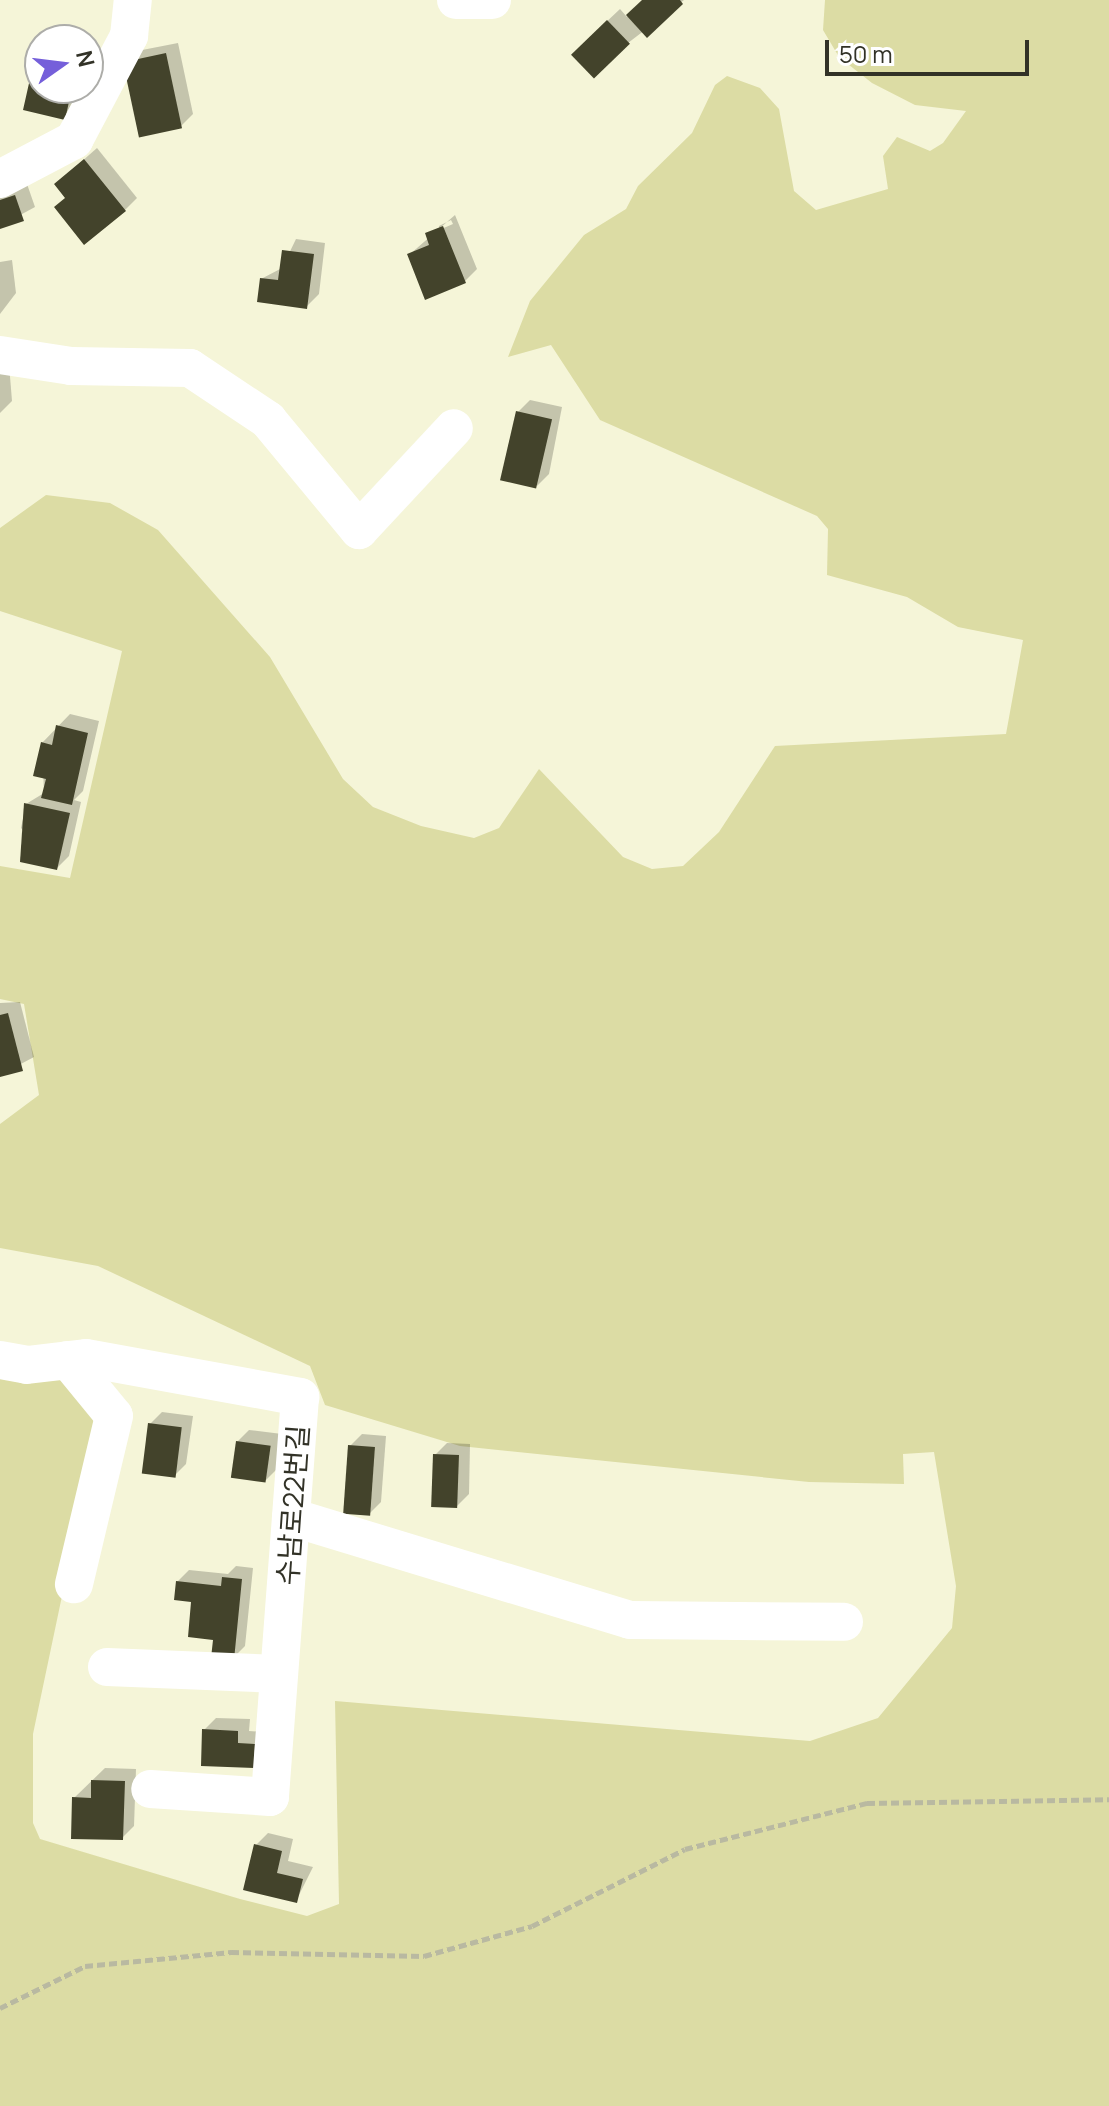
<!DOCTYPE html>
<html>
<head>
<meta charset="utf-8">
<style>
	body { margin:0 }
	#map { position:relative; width:1109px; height:2106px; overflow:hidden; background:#f5f5d8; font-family:Manrope,"Noto Sans KR",sans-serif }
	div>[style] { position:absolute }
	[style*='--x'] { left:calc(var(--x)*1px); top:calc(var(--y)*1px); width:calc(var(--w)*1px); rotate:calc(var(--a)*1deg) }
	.green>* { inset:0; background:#dcdca4 }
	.shadow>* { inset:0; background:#0003 }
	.building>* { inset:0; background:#43432b; transform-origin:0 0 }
	.path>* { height:5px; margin-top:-2.5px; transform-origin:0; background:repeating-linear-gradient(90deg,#b9b9a1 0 8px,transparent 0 12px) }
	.minor>* { height:38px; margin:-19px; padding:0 19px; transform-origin:19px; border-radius:19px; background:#fff }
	span { translate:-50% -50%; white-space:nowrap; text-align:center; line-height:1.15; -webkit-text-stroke:8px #fff; paint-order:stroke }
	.street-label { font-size:28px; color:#323227 }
	.north { position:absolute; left:24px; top:24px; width:80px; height:80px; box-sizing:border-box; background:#fff; border:2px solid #adada9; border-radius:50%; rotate:76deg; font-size:22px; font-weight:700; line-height:32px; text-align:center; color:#323227 }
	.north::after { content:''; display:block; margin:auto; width:28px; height:36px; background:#755fda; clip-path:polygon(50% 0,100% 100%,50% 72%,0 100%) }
	.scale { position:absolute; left:825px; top:40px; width:204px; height:36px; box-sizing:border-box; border:4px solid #323227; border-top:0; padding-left:10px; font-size:24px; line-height:28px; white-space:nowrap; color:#323227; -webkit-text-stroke:6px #fff; paint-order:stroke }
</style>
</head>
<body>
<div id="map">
	<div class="green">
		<div style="clip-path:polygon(825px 0,1109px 0,1109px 2106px,0 2106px,0 1376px,62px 1374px,99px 1420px,33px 1734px,33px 1823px,40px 1839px,240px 1899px,307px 1916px,339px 1904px,335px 1701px,810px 1741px,878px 1718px,952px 1628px,956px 1586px,934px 1452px,903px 1454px,904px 1484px,809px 1482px,460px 1446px,325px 1405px,310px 1366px,98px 1266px,0 1248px,0 1124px,39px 1095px,24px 1004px,0 999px,0 866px,70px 878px,122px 651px,0 611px,0 528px,46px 495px,110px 503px,158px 530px,270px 657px,343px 779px,373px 807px,421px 826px,474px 838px,499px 828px,539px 769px,623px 857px,652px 869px,683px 866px,719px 832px,775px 746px,1006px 734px,1023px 640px,958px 627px,907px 597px,827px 575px,828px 529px,817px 516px,600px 420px,551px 345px,508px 357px,530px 301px,584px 235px,626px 209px,638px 186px,692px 133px,715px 85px,727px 76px,760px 88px,779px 109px,794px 191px,816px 210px,888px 189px,883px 156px,897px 137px,930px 151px,943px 143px,966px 111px,915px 105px,872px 83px,839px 57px,823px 30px)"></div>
	</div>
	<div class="shadow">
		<div style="clip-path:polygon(644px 0,684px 0,628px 43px,585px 42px,620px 9px,627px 17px)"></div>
		<div style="clip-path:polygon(178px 43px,193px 114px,181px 126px,141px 134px,137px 51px)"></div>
		<div style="clip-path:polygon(40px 51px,40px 88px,80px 88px,64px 118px,25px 108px)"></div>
		<div style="clip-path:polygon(97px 148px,137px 198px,125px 210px,56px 184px)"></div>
		<div style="clip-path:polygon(27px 184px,35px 207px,0 226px,0 193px)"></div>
		<div style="clip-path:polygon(evenodd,455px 215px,477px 269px,465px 281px,409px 255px,455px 215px,451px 220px,453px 224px,439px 230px,439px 226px,451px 220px)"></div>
		<div style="clip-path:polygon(296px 239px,325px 243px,319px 294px,307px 306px,261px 279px,282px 268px)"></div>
		<div style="clip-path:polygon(12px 260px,16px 293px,0 314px,0 262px)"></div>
		<div style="clip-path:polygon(9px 364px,12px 401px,0 413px,0 365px)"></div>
		<div style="clip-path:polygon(530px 400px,562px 407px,549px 474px,537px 486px,518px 412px)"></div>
		<div style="clip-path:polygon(70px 714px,99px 721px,83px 791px,74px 800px,81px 802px,69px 856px,57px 868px,21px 828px,26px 804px,44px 793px,42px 743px)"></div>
		<div style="clip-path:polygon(20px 1002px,34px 1057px,0 1075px,0 1003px)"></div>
		<div style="clip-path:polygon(162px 1412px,193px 1416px,186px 1464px,174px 1476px,150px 1424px)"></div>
		<div style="clip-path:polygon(249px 1430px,282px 1434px,278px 1468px,266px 1480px,237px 1442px)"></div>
		<div style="clip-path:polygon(362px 1434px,386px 1436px,381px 1502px,369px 1514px,350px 1446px)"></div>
		<div style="clip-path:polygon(447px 1443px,470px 1444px,469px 1494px,457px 1506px,435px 1455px)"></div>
		<div style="clip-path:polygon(236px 1566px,253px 1568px,245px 1646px,233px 1658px,177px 1582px,189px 1570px,228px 1574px)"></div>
		<div style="clip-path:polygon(216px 1718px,250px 1719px,249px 1731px,266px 1732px,265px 1754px,204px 1730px)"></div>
		<div style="clip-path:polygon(105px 1768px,136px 1769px,134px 1826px,122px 1838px,74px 1798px)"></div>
		<div style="clip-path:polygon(268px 1833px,293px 1839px,288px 1861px,313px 1867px,296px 1901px,256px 1845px)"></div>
	</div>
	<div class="building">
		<div style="clip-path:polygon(642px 0,680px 0,683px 4px,647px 38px,626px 15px)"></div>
		<div style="left:607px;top:20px;width:33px;height:50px;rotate:46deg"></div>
		<div style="clip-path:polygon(36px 52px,40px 88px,72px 88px,65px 120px,23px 110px)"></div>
		<div style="left:166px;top:53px;width:77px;height:44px;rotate:78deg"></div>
		<div style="clip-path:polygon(84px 159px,126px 211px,84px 245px,54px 207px,65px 198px,54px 184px)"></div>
		<div style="clip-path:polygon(15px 195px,24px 221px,0 229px,0 200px)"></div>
		<div style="clip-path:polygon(443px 226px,466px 283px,425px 300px,407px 254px,429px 245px,425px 233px)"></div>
		<div style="clip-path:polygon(282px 250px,314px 254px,307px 309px,257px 302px,260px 278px,278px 280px)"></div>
		<div style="left:516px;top:411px;width:37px;height:71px;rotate:13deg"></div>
		<div style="clip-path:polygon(56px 725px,88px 733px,72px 805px,41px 798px,46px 779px,33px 776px,41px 742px,52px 745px)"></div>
		<div style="clip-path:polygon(24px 803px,70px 813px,57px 870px,20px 862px)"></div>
		<div style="clip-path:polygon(8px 1013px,23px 1071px,0 1077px,0 1015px)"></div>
		<div style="left:148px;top:1423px;width:34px;height:51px;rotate:7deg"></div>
		<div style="left:236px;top:1441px;width:35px;height:37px;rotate:8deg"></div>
		<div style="left:348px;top:1445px;width:27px;height:69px;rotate:4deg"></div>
		<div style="left:433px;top:1454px;width:26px;height:53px;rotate:2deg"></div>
		<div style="clip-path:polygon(222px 1577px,242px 1579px,234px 1660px,211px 1658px,213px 1640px,188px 1637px,191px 1602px,174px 1600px,176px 1581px,221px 1586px)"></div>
		<div style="clip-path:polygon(202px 1729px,238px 1731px,238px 1743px,255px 1744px,254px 1768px,201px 1766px)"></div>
		<div style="clip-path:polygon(91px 1780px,125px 1781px,123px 1840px,71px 1839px,72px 1797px,91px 1798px)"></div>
		<div style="clip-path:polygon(254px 1844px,282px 1851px,277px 1873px,303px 1879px,297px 1903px,243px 1890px)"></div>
	</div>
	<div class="path">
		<div style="--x:0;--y:2008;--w:95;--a:-26.3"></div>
		<div style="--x:85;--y:1966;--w:147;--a:-5.5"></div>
		<div style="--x:231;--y:1952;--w:193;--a:1.2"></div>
		<div style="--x:424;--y:1956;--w:112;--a:-15.5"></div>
		<div style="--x:532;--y:1926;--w:171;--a:-26.7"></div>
		<div style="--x:685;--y:1849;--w:188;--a:-14.2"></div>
		<div style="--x:867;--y:1803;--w:242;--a:-0.9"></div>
	</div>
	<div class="minor">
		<div style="--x:456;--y:0;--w:36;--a:0"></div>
		<div style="--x:0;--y:179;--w:84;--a:-27.8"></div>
		<div style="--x:74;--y:140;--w:118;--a:-62.1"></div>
		<div style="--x:129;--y:36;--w:36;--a:-84"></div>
		<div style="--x:0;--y:355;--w:72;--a:8.8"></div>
		<div style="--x:71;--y:366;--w:119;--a:1"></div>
		<div style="--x:190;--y:368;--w:94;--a:33.7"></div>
		<div style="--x:268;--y:420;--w:143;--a:50.4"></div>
		<div style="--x:359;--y:530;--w:139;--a:-47"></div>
		<div style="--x:0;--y:1360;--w:27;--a:10"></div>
		<div style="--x:27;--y:1365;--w:59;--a:-6.8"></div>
		<div style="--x:86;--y:1358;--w:218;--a:10.3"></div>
		<div style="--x:300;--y:1397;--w:401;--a:94.3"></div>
		<div style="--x:270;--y:1797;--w:120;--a:-176.2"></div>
		<div style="--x:68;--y:1360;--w:72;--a:50.6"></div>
		<div style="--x:114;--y:1416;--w:173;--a:103.4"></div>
		<div style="--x:291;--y:1517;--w:354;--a:16.9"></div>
		<div style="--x:630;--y:1620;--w:214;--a:0.5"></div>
		<div style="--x:107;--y:1667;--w:172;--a:2.3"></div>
	</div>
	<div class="street-label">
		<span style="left:292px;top:1505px;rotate:-86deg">수남로22번길</span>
	</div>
	<div class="north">N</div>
	<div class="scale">50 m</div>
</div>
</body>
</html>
